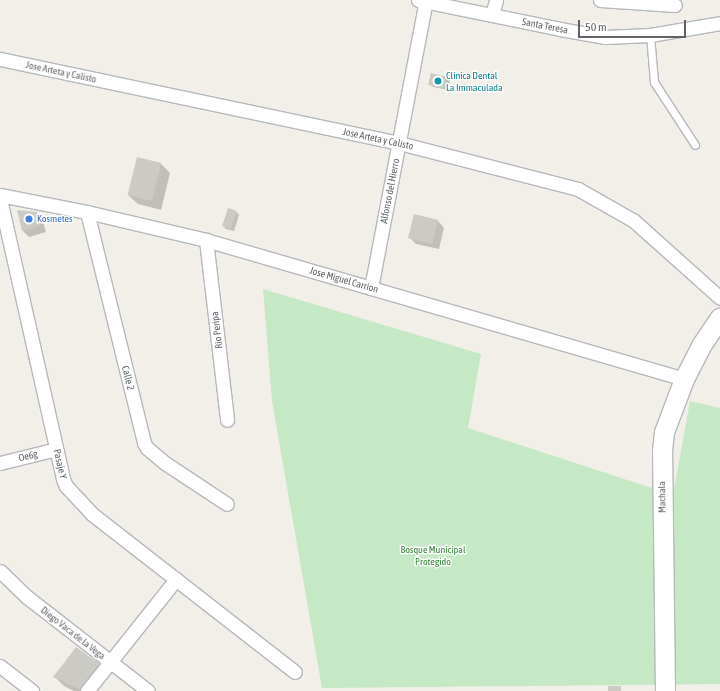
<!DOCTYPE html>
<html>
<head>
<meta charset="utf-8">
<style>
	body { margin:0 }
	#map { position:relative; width:720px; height:691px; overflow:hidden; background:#f1efe8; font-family:"Asap Condensed",sans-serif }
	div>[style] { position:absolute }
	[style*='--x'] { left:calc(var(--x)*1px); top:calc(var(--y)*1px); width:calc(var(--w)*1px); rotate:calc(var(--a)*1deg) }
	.green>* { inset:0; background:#c5e8c5 }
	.shadow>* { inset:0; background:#0003 }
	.building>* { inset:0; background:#cccac5; transform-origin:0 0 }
	.roads { filter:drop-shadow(1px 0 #b5b8bc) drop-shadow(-1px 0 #b5b8bc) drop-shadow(0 1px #b5b8bc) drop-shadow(0 -1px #b5b8bc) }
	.lane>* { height:7px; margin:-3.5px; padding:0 3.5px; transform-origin:3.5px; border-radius:3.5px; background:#fff }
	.street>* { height:13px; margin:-6.5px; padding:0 6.5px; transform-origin:6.5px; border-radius:6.5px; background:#fff }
	.secondary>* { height:19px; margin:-9.5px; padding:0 9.5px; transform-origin:9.5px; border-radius:9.5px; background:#fff }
	.dots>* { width:11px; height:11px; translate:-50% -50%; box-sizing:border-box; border:2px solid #fff; border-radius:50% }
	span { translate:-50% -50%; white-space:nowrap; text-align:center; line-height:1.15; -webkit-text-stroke:3px #fff; paint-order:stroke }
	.street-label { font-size:10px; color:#5f6368 }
	.culture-label { font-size:10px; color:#0d838f }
	.left { translate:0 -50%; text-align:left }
	.shop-label { font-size:10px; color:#366cbe }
	.park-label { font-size:10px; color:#348238 }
	.scale { position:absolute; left:578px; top:20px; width:108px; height:18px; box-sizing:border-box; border:2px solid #5f6368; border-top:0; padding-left:5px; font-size:12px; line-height:14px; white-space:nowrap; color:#5f6368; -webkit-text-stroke:3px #fff; paint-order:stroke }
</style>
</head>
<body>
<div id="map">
	<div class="green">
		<div style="clip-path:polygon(263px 289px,481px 354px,468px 428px,673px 495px,690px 401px,720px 408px,720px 684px,322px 688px,272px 401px)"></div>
	</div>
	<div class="shadow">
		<div style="clip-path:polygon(447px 78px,450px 80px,448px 90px,433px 87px,430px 84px)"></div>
		<div style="clip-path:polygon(138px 158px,161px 164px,170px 173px,161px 210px,138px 204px,128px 195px)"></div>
		<div style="clip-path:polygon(237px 212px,239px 215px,234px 231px,226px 229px,223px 226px)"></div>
		<div style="clip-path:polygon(36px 213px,42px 219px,46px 232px,29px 237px,23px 231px)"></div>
		<div style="clip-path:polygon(415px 216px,438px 221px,444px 228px,439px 249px,416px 244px,409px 237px)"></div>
		<div style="clip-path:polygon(99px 665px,109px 674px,96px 691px,74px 691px,64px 686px,55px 677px)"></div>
	</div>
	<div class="building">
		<div style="left:431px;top:73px;width:16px;height:12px;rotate:14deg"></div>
		<div style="left:137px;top:157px;width:25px;height:39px;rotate:14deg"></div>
		<div style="left:228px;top:208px;width:9px;height:19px;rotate:18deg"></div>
		<div style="clip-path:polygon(17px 210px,37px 212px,40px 226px,22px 231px)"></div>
		<div style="left:414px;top:214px;width:25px;height:25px;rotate:14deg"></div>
		<div style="clip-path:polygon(76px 647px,100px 664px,81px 690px,53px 677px)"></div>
		<div style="left:608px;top:686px;width:13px;height:5px"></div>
	</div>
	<div class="roads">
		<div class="lane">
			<div style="--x:650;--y:35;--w:47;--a:85.1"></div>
			<div style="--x:654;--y:82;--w:75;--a:56.9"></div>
		</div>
		<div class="street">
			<div style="--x:418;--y:0;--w:145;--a:11.5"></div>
			<div style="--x:560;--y:29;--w:46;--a:10.1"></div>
			<div style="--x:605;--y:37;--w:45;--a:-2.5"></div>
			<div style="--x:650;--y:35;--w:71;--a:-9.7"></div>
			<div style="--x:600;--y:0;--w:75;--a:3.8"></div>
			<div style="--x:492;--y:15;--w:16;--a:-75"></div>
			<div style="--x:0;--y:59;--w:408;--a:11.9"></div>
			<div style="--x:399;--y:143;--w:185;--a:14.4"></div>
			<div style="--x:578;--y:189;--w:64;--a:29.7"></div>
			<div style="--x:634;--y:221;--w:115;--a:41.8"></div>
			<div style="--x:0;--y:195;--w:89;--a:11.1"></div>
			<div style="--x:87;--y:212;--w:122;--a:13.2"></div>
			<div style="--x:206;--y:240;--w:498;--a:16.2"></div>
			<div style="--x:0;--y:199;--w:287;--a:77.3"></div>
			<div style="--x:63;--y:479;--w:8;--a:67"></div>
			<div style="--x:66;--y:486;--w:38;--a:47"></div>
			<div style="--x:92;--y:514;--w:257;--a:37.9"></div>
			<div style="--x:87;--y:212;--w:238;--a:76.1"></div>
			<div style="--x:144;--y:443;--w:6;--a:59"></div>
			<div style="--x:147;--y:448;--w:23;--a:40"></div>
			<div style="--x:165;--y:463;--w:74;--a:33.5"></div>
			<div style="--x:206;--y:240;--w:181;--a:83.3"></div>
			<div style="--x:371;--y:288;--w:293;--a:-79.2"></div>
			<div style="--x:0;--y:463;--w:58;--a:-14"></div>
			<div style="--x:0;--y:571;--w:37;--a:44"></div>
			<div style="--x:27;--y:597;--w:153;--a:37.8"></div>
			<div style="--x:0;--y:666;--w:41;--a:38"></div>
			<div style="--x:87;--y:691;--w:143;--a:-51.5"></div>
		</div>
		<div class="secondary">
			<div style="--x:665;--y:691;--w:240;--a:-90.7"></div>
			<div style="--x:662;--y:451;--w:19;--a:-84"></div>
			<div style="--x:664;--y:432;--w:57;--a:-69.3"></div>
			<div style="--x:684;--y:379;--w:39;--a:-63"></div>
			<div style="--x:702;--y:344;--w:32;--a:-56"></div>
		</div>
	</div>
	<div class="dots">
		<div style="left:438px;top:81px;background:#0f9aa8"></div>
		<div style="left:29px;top:219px;background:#3f7fe0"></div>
	</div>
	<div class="street-label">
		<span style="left:545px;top:26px;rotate:11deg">Santa Teresa</span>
		<span style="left:61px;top:72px;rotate:12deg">Jose Arteta y Calisto</span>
		<span style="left:378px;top:139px;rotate:12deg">Jose Arteta y Calisto</span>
		<span style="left:390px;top:191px;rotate:-79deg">Alfonso del Hierro</span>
		<span style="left:344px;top:280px;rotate:16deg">Jose Miguel Carrion</span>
		<span style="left:217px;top:330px;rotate:-97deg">Rio Peripa</span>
		<span style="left:128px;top:378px;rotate:76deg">Calle 2</span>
		<span style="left:28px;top:456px;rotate:-14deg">Oe6g</span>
		<span style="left:60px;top:464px;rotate:77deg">Pasaje Y</span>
		<span style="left:662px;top:497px;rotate:-91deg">Machala</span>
		<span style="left:73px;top:633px;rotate:38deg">Diego Vaca de la Vega</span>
	</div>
	<div class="culture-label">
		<span class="left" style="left:446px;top:81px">Clínica Dental<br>La Immaculada</span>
	</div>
	<div class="shop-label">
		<span class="left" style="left:37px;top:219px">Kosmetes</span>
	</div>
	<div class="park-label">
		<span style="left:433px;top:555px">Bosque Municipal<br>Protegido</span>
	</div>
	<div class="scale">50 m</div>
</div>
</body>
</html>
